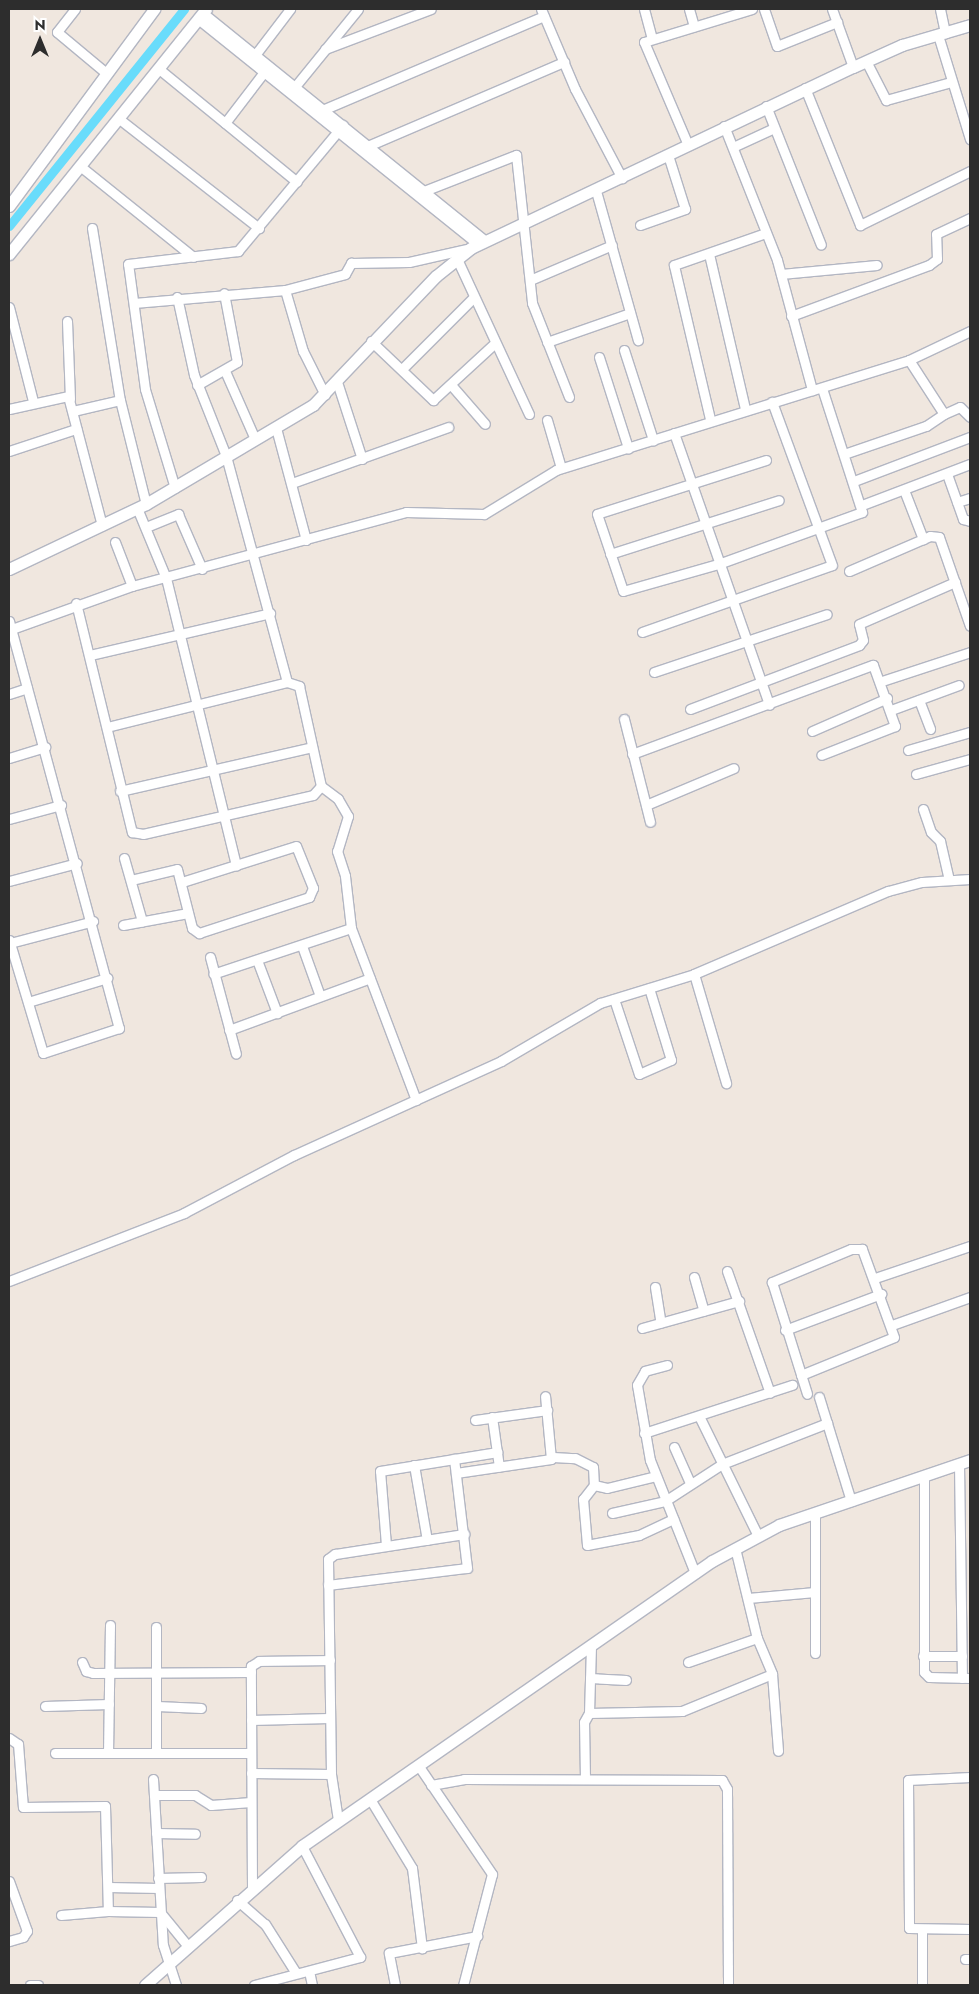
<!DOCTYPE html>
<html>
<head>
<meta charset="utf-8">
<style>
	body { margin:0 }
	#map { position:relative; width:979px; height:1994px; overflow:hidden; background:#f0e7df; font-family:Jost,sans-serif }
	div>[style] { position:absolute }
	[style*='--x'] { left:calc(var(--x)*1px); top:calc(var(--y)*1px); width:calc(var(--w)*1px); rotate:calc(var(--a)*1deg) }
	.canal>* { height:9px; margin:-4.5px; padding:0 4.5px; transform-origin:4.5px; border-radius:4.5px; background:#69dcfb }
	.roads { filter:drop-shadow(1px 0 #b3b6c2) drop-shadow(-1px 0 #b3b6c2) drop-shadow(0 1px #b3b6c2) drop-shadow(0 -1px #b3b6c2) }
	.minor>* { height:9px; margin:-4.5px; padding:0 4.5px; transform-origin:4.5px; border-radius:4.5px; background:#fff }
	.tertiary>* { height:11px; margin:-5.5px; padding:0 5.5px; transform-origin:5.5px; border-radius:5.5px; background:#fff }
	span { translate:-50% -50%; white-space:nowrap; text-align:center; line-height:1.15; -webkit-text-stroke:4.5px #fff; paint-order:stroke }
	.frame { position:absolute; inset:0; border:10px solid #2d2d2d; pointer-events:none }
	.north { position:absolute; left:15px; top:15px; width:50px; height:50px; -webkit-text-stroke:4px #fff; paint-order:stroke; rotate:0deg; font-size:14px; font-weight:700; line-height:20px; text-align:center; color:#2d2d2d }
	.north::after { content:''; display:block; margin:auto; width:18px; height:22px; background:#2d2d2d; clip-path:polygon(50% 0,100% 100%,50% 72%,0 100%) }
</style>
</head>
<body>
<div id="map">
	<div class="canal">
		<div style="--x:9;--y:226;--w:279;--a:-51.1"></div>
	</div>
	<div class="roads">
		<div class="minor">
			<div style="--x:75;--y:9;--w:29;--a:128"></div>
			<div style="--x:57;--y:32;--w:62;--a:39.8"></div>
			<div style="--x:541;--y:9;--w:87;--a:67"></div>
			<div style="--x:575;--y:89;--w:101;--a:62.2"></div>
			<div style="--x:644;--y:9;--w:30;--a:75"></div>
			<div style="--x:689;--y:9;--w:18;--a:74"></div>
			<div style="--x:764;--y:9;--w:39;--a:71"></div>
			<div style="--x:777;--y:46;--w:65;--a:-21.8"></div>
			<div style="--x:832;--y:9;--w:62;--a:70.1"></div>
			<div style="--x:940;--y:9;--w:25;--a:78"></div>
			<div style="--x:203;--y:13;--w:361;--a:38.9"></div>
			<div style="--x:198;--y:19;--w:359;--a:38.8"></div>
			<div style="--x:938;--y:35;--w:109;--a:72.9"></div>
			<div style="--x:325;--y:49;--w:113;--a:-20.7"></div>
			<div style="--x:255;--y:55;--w:58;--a:-52.7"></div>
			<div style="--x:866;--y:61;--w:44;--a:62.9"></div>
			<div style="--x:886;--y:100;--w:67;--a:-15.5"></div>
			<div style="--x:159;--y:69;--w:178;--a:39.3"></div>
			<div style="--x:805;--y:88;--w:148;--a:68.1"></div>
			<div style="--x:860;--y:225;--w:123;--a:-26.1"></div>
			<div style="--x:293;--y:89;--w:103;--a:-50.9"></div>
			<div style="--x:766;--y:106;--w:149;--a:68.4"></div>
			<div style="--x:320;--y:111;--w:243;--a:-23"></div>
			<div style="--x:118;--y:118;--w:179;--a:38"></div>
			<div style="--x:225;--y:123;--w:64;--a:-52.6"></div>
			<div style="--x:724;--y:126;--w:144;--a:68.4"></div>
			<div style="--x:777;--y:260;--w:135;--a:74.9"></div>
			<div style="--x:688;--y:145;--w:112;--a:-113.1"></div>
			<div style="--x:644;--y:42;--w:113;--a:-17"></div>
			<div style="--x:733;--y:147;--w:45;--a:-24.9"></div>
			<div style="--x:363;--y:148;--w:219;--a:-23.2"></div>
			<div style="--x:80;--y:166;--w:145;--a:38.8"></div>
			<div style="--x:424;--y:191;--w:99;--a:-21.4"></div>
			<div style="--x:516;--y:155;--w:149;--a:83.8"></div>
			<div style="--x:532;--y:303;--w:101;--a:68.5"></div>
			<div style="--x:596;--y:191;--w:155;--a:74.3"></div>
			<div style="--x:640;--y:225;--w:48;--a:-19.6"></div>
			<div style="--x:685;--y:209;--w:57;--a:-107.5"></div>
			<div style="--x:92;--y:228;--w:174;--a:80.8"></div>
			<div style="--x:120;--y:400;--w:107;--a:76"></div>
			<div style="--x:709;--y:254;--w:159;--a:76.9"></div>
			<div style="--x:457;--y:259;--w:171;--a:65.1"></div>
			<div style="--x:781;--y:274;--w:96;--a:-5.4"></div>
			<div style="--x:530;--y:280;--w:89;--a:-23.1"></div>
			<div style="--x:285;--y:290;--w:64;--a:73.6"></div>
			<div style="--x:303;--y:351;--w:49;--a:63.4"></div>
			<div style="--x:177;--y:297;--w:80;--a:77.7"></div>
			<div style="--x:194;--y:375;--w:87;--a:68.4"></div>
			<div style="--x:226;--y:456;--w:234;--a:74.9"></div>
			<div style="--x:134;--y:303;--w:152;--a:-4.9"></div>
			<div style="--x:285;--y:290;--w:62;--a:-14.9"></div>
			<div style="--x:345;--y:274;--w:13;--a:-61"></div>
			<div style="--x:351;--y:263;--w:58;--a:-1"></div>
			<div style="--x:409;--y:262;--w:64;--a:-12.7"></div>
			<div style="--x:9;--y:307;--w:97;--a:75.7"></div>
			<div style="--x:791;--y:316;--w:147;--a:-20.3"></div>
			<div style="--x:929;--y:265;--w:10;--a:-37"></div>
			<div style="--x:937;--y:259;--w:25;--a:-92"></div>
			<div style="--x:936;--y:234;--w:38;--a:-25"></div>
			<div style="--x:67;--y:321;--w:78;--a:87.8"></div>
			<div style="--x:371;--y:341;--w:86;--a:43.6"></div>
			<div style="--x:433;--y:400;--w:84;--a:-42.6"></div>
			<div style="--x:547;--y:342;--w:88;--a:-19.3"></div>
			<div style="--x:624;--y:350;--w:95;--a:72.1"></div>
			<div style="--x:599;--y:357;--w:96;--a:72.3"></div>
			<div style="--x:909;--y:360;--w:68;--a:-25.4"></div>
			<div style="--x:402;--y:369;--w:100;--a:-45"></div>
			<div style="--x:225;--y:371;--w:74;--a:66.2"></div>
			<div style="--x:337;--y:382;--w:81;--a:72"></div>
			<div style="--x:197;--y:385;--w:46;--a:-29.9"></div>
			<div style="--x:237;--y:362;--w:70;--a:-100.7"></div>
			<div style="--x:452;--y:386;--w:50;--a:49"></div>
			<div style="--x:9;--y:409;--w:60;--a:-12.4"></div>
			<div style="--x:68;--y:396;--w:134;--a:75.3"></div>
			<div style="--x:73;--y:411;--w:48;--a:-13.2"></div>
			<div style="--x:710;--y:419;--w:158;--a:-103.2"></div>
			<div style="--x:674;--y:265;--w:97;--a:-19.2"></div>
			<div style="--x:547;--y:420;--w:50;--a:73.7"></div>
			<div style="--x:276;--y:428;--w:116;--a:75"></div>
			<div style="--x:674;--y:433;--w:288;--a:70.7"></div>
			<div style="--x:9;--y:451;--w:71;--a:-18.2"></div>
			<div style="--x:844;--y:454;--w:87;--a:-18.9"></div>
			<div style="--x:926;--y:426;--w:22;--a:-34"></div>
			<div style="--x:766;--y:460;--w:177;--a:162.3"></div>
			<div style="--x:597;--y:514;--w:81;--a:71.3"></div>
			<div style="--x:623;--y:591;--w:102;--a:-15.9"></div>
			<div style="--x:721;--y:563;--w:150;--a:-19.9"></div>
			<div style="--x:862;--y:512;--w:130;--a:-107.9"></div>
			<div style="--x:947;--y:474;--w:48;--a:70.4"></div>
			<div style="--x:963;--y:519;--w:7;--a:16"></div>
			<div style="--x:854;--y:481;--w:124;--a:-20.8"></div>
			<div style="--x:292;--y:483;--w:166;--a:-19.7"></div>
			<div style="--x:175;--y:488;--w:103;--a:-106.9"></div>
			<div style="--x:145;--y:389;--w:126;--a:-97.7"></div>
			<div style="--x:128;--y:264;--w:111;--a:-6.7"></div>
			<div style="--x:238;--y:251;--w:164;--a:-50.2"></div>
			<div style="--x:904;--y:490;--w:53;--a:68.8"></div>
			<div style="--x:957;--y:502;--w:14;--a:-17"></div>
			<div style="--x:862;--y:505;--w:116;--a:-20.8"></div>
			<div style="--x:137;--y:508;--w:76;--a:67.5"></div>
			<div style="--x:166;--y:578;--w:296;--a:76.3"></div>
			<div style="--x:146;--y:527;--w:35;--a:-22"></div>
			<div style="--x:178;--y:514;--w:60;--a:66.4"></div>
			<div style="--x:115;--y:542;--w:47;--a:68.9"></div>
			<div style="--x:610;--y:554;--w:177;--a:-17.7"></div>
			<div style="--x:849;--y:571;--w:88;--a:-23.4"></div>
			<div style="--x:930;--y:536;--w:9;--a:6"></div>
			<div style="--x:939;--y:537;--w:94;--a:70.8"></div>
			<div style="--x:76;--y:603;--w:236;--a:76.3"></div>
			<div style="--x:132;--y:832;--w:11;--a:10"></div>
			<div style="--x:143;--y:834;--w:174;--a:-12.9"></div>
			<div style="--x:313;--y:795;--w:12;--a:-48"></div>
			<div style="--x:9;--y:621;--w:422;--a:74.9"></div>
			<div style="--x:119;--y:1028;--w:80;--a:161.8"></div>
			<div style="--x:43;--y:1053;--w:118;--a:-106.7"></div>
			<div style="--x:9;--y:630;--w:131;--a:-19.7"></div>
			<div style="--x:132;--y:586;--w:284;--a:-15.1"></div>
			<div style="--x:406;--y:512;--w:78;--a:1.5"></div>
			<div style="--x:484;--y:514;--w:84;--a:-31.4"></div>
			<div style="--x:556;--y:470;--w:370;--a:-17.3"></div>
			<div style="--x:909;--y:360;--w:64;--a:57.1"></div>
			<div style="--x:944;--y:414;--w:17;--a:-24"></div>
			<div style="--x:960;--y:407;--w:14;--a:45"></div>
			<div style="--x:642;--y:632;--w:201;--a:-19.4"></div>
			<div style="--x:832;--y:565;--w:174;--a:-110.2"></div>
			<div style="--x:90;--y:655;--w:185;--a:-13.1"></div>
			<div style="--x:654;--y:672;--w:182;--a:-18.5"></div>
			<div style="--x:882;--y:681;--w:93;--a:-18.2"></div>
			<div style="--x:9;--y:694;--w:19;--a:-18"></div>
			<div style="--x:919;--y:700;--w:31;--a:69"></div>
			<div style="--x:690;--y:709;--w:181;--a:-20.7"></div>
			<div style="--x:859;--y:645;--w:6;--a:-51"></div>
			<div style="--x:863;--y:640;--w:16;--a:-104"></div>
			<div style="--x:859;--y:624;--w:105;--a:-23.6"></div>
			<div style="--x:891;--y:710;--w:72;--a:-20.2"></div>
			<div style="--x:624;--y:719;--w:106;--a:75.8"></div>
			<div style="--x:107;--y:727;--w:186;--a:-14"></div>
			<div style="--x:287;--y:682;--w:13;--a:18"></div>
			<div style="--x:299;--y:686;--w:102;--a:77.6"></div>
			<div style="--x:321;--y:786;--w:21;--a:37"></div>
			<div style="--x:338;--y:799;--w:20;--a:60"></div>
			<div style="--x:348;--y:816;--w:37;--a:107"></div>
			<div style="--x:337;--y:851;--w:26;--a:72"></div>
			<div style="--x:345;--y:876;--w:52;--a:83.4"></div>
			<div style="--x:351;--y:928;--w:145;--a:161.6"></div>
			<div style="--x:812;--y:731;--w:82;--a:-23.7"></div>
			<div style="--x:908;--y:750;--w:65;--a:-16.2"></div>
			<div style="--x:632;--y:754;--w:257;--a:-20.3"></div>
			<div style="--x:873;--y:665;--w:65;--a:70.2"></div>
			<div style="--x:895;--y:726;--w:79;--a:158.6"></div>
			<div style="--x:9;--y:758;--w:38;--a:-17"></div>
			<div style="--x:916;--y:774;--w:56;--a:-15.5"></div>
			<div style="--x:120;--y:791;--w:197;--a:-12.9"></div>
			<div style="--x:646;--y:805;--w:95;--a:-22.8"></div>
			<div style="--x:923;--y:809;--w:24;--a:71"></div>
			<div style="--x:931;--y:832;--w:13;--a:45"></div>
			<div style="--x:940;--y:841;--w:40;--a:77"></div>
			<div style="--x:9;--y:819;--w:54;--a:-15.1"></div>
			<div style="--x:124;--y:858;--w:66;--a:74.1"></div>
			<div style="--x:131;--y:880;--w:47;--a:-13.4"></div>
			<div style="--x:177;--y:869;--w:61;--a:75.7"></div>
			<div style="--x:192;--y:928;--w:9;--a:36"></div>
			<div style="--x:199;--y:933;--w:116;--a:-18.1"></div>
			<div style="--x:309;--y:897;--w:10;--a:-66"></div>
			<div style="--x:313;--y:888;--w:45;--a:-112"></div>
			<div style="--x:296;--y:846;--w:120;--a:162.5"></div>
			<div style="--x:9;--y:881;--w:70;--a:-14.8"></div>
			<div style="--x:123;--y:925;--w:66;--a:-10.5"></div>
			<div style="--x:351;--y:928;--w:184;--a:69.3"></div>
			<div style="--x:10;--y:943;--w:86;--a:-14.8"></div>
			<div style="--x:302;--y:946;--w:53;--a:70.2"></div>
			<div style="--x:210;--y:957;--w:100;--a:75"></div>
			<div style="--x:257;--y:960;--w:57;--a:69.3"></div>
			<div style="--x:694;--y:974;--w:114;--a:73.6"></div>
			<div style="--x:614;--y:999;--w:79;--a:71.6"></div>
			<div style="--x:639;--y:1074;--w:35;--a:-24"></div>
			<div style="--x:671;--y:1060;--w:75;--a:-107"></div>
			<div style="--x:28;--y:1002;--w:83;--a:-16.9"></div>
			<div style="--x:229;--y:1030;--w:150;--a:-20.2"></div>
			<div style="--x:727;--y:1271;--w:129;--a:70.6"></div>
			<div style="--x:694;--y:1277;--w:35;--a:74"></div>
			<div style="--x:875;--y:1278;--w:100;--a:-18.6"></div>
			<div style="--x:9;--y:1281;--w:188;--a:-21.2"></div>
			<div style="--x:184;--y:1213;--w:124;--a:-27.8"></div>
			<div style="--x:294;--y:1155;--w:227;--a:-24.4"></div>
			<div style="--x:501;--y:1061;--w:115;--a:-30.4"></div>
			<div style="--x:600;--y:1003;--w:98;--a:-17.1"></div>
			<div style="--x:694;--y:974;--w:211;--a:-23.2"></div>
			<div style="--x:888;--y:891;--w:35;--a:-15"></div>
			<div style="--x:922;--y:882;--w:48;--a:-3.6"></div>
			<div style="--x:655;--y:1287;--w:36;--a:81"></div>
			<div style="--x:892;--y:1325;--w:83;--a:-19.7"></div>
			<div style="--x:642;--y:1328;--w:101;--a:-15.6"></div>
			<div style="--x:785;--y:1330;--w:103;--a:-20.6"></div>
			<div style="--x:667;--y:1365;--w:23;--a:165"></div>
			<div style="--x:645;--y:1371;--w:16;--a:120"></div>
			<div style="--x:637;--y:1385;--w:76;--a:80.2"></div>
			<div style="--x:650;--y:1460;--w:122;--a:68.3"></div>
			<div style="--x:801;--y:1375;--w:100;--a:-22.2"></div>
			<div style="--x:894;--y:1337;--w:94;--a:-110"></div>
			<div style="--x:862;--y:1249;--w:11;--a:180"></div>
			<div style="--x:851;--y:1249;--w:86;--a:157.3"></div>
			<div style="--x:772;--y:1282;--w:117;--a:72.6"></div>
			<div style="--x:819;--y:1397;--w:109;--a:72.9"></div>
			<div style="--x:699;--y:1416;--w:134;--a:63.8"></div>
			<div style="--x:492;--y:1417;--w:50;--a:82"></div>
			<div style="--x:475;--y:1420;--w:73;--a:-7.9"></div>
			<div style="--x:644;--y:1433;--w:156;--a:-18"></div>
			<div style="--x:674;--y:1447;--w:39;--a:66"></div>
			<div style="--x:553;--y:1457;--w:22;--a:3"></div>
			<div style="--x:575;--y:1458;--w:20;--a:27"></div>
			<div style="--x:593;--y:1467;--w:18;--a:87"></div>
			<div style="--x:594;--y:1485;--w:18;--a:128"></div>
			<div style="--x:583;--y:1499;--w:46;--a:85"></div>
			<div style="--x:587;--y:1545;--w:53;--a:-10.9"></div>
			<div style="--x:639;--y:1535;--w:38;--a:-25"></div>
			<div style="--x:959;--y:1464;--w:214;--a:89.2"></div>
			<div style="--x:414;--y:1465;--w:76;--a:80.2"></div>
			<div style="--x:456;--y:1473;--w:96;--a:-8.4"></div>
			<div style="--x:551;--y:1459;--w:63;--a:-95.4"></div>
			<div style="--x:924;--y:1476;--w:196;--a:90"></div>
			<div style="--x:924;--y:1672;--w:7;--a:45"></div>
			<div style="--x:929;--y:1677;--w:41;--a:1.4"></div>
			<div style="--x:594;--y:1485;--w:13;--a:13"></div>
			<div style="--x:607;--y:1488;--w:50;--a:-13.8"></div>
			<div style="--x:612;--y:1513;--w:54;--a:-12.8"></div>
			<div style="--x:665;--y:1501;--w:68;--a:-33"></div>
			<div style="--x:722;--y:1464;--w:113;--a:-21.3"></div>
			<div style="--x:815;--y:1513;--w:140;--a:90"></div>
			<div style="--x:386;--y:1545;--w:74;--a:-94.6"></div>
			<div style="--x:380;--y:1471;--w:119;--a:-9.2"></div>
			<div style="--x:735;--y:1548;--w:93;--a:76.3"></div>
			<div style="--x:757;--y:1638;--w:39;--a:67"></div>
			<div style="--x:772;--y:1674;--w:77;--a:85.5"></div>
			<div style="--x:328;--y:1585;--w:140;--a:-7"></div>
			<div style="--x:467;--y:1568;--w:110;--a:-96.8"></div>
			<div style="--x:748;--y:1598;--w:67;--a:-5.1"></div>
			<div style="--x:156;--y:1627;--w:126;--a:90"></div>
			<div style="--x:591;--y:1646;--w:67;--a:91.7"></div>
			<div style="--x:589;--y:1713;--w:93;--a:-1.2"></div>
			<div style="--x:682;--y:1711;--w:97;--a:-22.3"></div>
			<div style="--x:923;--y:1656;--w:39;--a:0"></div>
			<div style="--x:82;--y:1662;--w:10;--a:66"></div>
			<div style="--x:86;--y:1671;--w:7;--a:16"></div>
			<div style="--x:93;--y:1673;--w:158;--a:-0.4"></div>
			<div style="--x:688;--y:1662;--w:73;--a:-19.2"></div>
			<div style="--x:590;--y:1678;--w:36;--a:3"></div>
			<div style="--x:45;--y:1706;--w:64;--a:-1.8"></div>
			<div style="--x:157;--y:1706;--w:44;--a:2.6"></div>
			<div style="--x:251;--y:1720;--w:78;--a:-1.5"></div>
			<div style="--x:9;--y:1738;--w:11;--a:34"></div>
			<div style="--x:18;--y:1744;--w:63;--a:85.5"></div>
			<div style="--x:23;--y:1807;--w:82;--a:-0.7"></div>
			<div style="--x:105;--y:1806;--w:105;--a:88.4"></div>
			<div style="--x:108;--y:1911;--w:52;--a:1.1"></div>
			<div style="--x:160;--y:1912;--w:43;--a:50.7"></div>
			<div style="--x:55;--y:1753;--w:196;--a:0"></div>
			<div style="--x:108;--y:1753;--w:128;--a:-89.1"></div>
			<div style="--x:418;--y:1765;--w:132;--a:55.8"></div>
			<div style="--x:492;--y:1874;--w:115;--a:104.6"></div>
			<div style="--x:251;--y:1773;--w:80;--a:0.7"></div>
			<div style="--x:970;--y:1777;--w:62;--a:177.2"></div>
			<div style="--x:908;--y:1780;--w:148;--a:89.6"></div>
			<div style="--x:909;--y:1928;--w:61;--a:0.9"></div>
			<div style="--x:585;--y:1778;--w:56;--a:-91"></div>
			<div style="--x:584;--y:1722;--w:10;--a:-61"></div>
			<div style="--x:153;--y:1779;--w:166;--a:86.6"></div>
			<div style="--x:163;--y:1945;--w:42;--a:72"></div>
			<div style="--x:431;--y:1785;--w:34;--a:-10"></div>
			<div style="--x:464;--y:1779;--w:258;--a:0.2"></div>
			<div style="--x:722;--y:1780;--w:10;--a:61"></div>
			<div style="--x:727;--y:1789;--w:196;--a:89.7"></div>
			<div style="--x:154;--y:1795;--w:41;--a:0"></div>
			<div style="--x:195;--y:1795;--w:19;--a:32"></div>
			<div style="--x:211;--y:1805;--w:40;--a:-4.3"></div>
			<div style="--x:370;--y:1799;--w:81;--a:58.7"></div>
			<div style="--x:412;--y:1868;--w:81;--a:82.9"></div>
			<div style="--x:338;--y:1820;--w:47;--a:-98.7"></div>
			<div style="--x:331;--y:1774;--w:215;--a:-90.8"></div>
			<div style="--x:328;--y:1559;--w:9;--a:-36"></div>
			<div style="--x:335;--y:1554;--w:131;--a:-8.8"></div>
			<div style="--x:156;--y:1833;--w:39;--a:1"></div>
			<div style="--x:158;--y:1878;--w:43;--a:-1.3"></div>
			<div style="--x:9;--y:1881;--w:53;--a:70.2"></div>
			<div style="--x:27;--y:1931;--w:7;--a:124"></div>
			<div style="--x:23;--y:1937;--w:15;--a:164"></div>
			<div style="--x:108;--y:1887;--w:51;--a:1.1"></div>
			<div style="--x:252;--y:1888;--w:222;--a:-90.3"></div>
			<div style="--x:251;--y:1666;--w:9;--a:-32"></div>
			<div style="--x:259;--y:1661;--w:71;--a:-0.8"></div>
			<div style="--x:237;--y:1900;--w:37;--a:41"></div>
			<div style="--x:265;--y:1924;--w:58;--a:57.7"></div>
			<div style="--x:61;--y:1915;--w:47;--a:-4.9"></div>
			<div style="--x:965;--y:1959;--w:5;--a:0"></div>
			<div style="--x:309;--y:1971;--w:14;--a:78"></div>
			<div style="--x:30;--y:1985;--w:8;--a:0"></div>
			<div style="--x:254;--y:1985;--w:110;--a:-14.8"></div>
			<div style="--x:360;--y:1957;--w:125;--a:-117.6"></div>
			<div style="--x:395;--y:1985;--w:33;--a:-101"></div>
			<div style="--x:389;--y:1953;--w:90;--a:-10.9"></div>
			<div style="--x:922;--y:1985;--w:55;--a:-90"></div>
		</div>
		<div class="tertiary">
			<div style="--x:9;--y:206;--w:245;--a:-53.6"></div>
			<div style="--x:9;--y:254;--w:314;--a:-51.2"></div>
			<div style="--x:9;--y:569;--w:152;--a:-25.4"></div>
			<div style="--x:146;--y:504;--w:194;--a:-30.7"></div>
			<div style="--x:313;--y:405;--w:178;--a:-46.4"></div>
			<div style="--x:436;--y:276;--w:45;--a:-38.7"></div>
			<div style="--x:471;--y:248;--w:423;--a:-25.4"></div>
			<div style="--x:853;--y:67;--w:54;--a:-24.2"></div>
			<div style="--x:902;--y:45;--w:71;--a:-16.4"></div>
			<div style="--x:145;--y:1985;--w:210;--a:-41.5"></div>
			<div style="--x:302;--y:1846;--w:499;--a:-34.8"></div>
			<div style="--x:712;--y:1561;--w:76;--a:-28.2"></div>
			<div style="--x:779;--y:1525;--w:202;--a:-18.8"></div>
		</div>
	</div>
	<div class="frame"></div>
	<div class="north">N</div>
</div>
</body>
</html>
